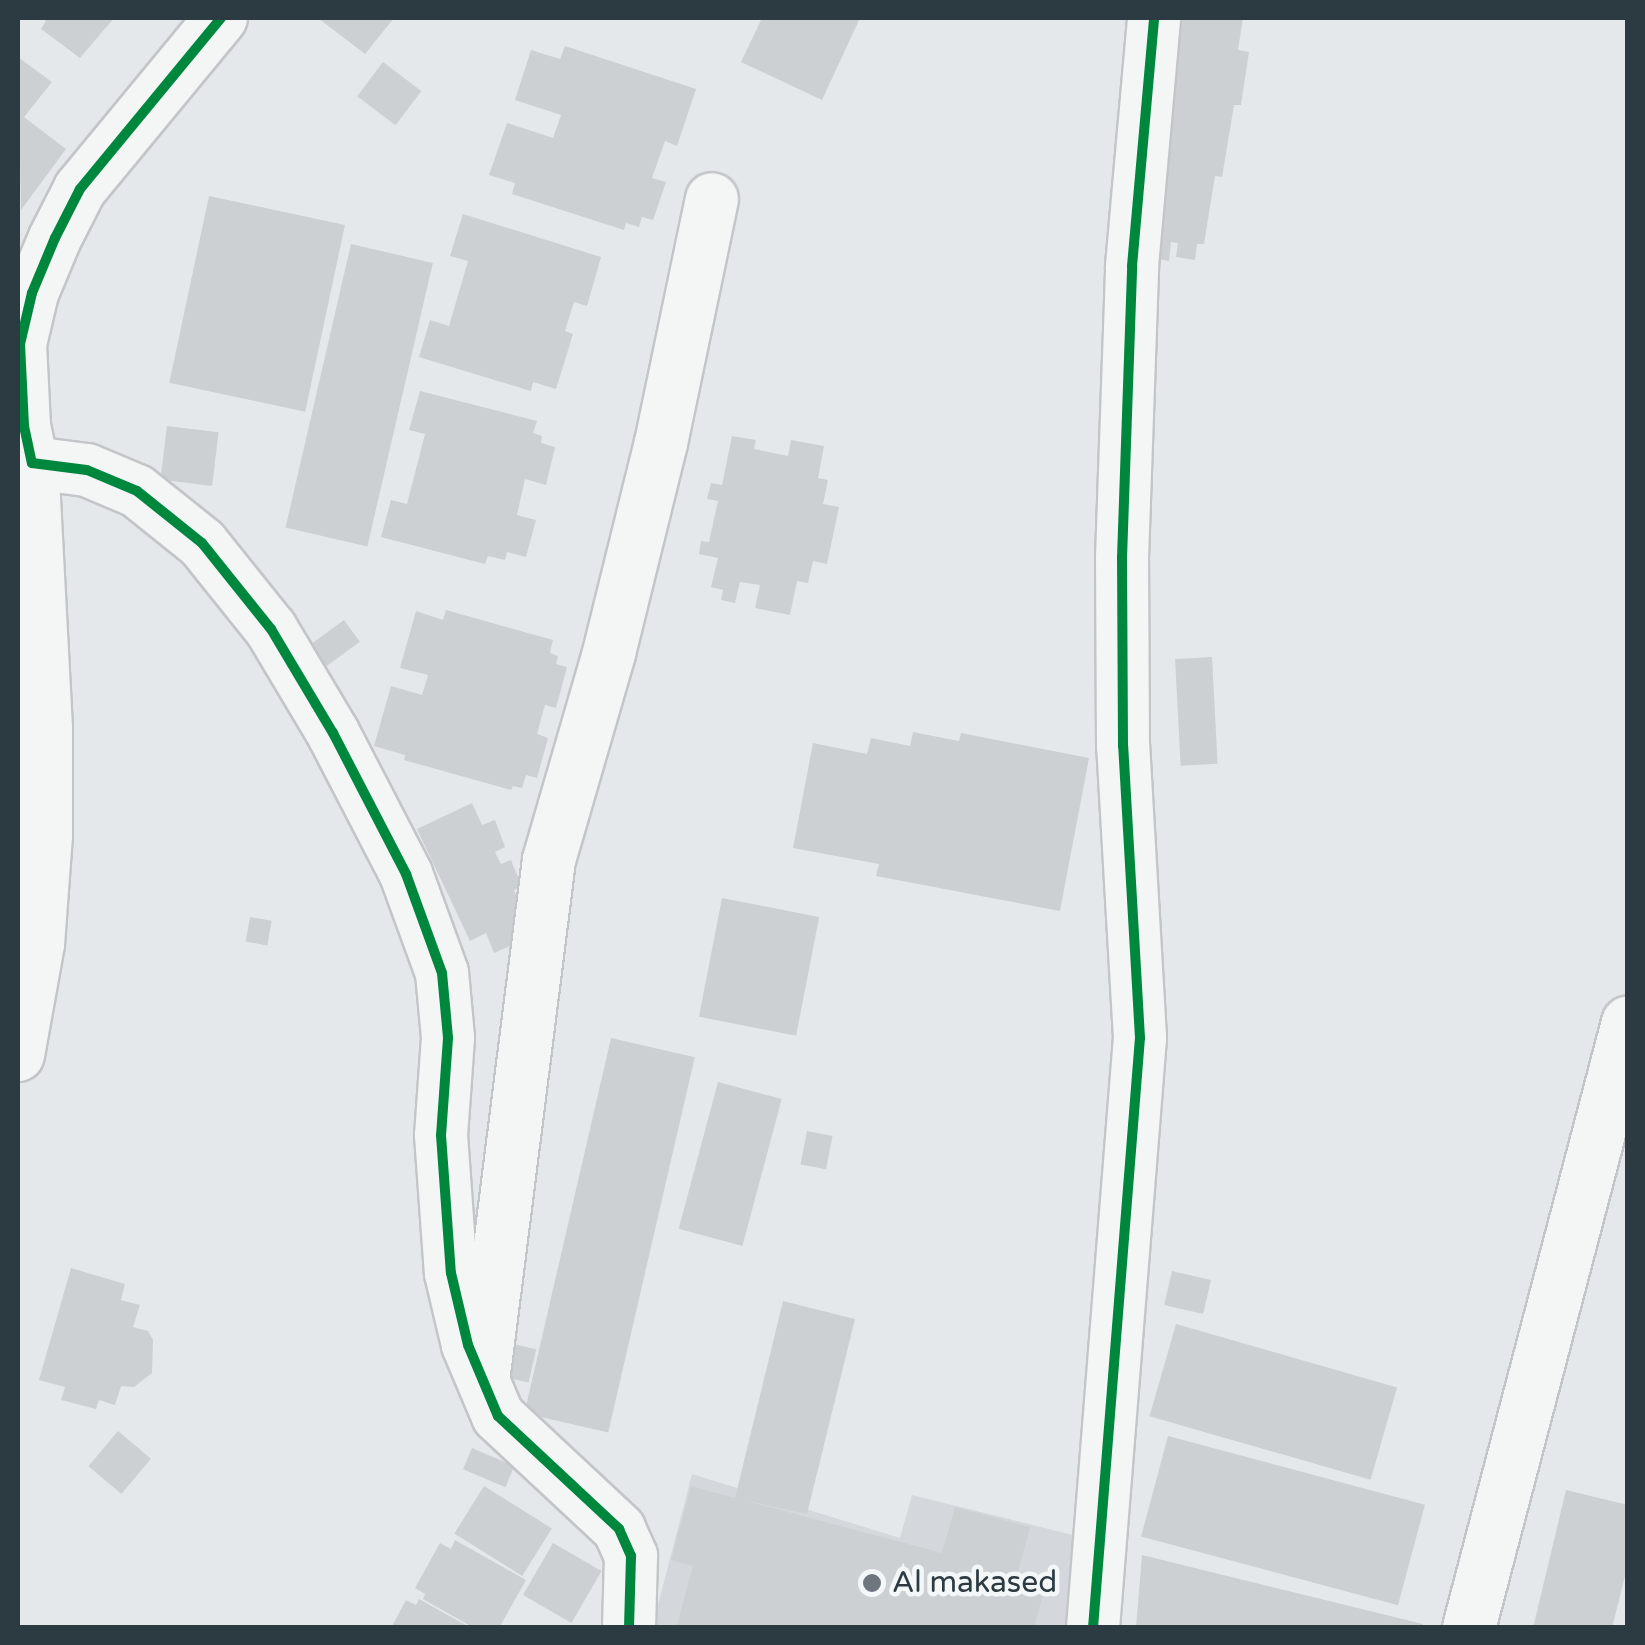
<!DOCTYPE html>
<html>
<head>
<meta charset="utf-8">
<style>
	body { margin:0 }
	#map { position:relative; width:1645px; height:1645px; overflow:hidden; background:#e5e8ea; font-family:"Varela Round",sans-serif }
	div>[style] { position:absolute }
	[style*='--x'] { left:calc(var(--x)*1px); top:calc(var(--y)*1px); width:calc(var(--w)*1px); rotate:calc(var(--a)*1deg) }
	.built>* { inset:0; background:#d4d8dd }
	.building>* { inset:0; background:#cdd0d2; transform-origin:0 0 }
	.roads { filter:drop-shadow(2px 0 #c3c6c8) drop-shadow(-2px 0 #c3c6c8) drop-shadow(0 2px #c3c6c8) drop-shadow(0 -2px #c3c6c8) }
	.minor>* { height:52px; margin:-26px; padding:0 26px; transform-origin:26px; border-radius:26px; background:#f4f6f6 }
	.cycleway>* { height:10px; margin:-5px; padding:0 5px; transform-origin:5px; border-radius:5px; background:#00873e }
	.dots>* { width:28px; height:28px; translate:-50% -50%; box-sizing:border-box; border:5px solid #f3f7f8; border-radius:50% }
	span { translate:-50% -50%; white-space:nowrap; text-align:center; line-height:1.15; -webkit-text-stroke:9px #f3f7f8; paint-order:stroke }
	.poi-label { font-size:30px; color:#2c3a42 }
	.left { translate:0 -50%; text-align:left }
	.frame { position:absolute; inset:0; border:20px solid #2c3a42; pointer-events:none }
</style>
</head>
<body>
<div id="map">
	<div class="built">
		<div style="clip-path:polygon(692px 1474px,900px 1538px,912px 1495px,1085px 1538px,1075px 1627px,652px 1628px)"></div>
	</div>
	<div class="building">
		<div style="clip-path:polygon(41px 18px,114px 18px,80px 58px,41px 29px,46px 21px)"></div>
		<div style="clip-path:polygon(318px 18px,394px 18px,365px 54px)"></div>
		<div style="clip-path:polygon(762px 18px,860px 18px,822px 100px,741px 62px)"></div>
		<div style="clip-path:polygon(1172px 18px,1243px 18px,1238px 50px,1249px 52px,1241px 105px,1234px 105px,1222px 177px,1215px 176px,1204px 244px,1197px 244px,1195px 260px,1176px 257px,1178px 243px,1171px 242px,1169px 261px,1148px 257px)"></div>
		<div style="clip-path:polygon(565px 46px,696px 89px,677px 146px,665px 141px,652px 178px,666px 182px,653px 220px,642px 217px,639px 227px,626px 223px,624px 230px,512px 194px,515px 183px,489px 175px,507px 123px,553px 138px,561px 115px,515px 100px,531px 50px,560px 59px)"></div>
		<div style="clip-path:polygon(18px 57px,52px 82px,24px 117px,66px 149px,21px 210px)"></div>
		<div style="left:383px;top:62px;width:48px;height:43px;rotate:37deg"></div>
		<div style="left:209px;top:196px;width:139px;height:191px;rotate:12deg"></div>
		<div style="clip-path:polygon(463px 214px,601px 257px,587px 306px,574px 302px,565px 331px,573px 334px,556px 389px,533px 382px,531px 391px,419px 357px,430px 320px,449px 326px,468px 261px,450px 256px)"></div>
		<div style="left:351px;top:244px;width:84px;height:291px;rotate:13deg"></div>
		<div style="clip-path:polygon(420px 391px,537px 421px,533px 433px,542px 436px,541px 443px,555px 447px,546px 485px,525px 479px,517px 515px,536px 520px,526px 557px,507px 552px,505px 560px,488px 556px,485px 564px,381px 537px,391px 500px,407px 504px,425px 434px,409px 430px)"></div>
		<div style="left:167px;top:426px;width:52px;height:54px;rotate:7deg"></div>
		<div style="clip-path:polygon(732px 436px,756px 440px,754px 449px,788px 456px,791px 440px,824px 446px,818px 478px,828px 480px,823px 504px,839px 507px,827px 564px,813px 561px,808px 583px,797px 581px,790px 615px,755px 608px,760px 585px,740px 582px,735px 603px,721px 600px,723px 590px,711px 587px,718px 558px,699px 554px,701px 541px,709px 542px,718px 501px,707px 499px,711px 483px,722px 485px)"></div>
		<div style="clip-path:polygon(446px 610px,553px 640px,550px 653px,558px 656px,556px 664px,567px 667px,556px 708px,545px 705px,537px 734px,548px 738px,537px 778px,526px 775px,522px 788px,513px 786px,511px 790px,404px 760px,405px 755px,374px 746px,391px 686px,422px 695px,428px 675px,400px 668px,416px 611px,443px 620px)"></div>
		<div style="left:344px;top:620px;width:27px;height:47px;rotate:54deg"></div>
		<div style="left:1212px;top:657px;width:107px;height:37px;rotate:87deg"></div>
		<div style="clip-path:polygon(913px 732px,959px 741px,961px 733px,1089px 758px,1060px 911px,876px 876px,879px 864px,793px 848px,813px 743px,867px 754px,871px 738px,910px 746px)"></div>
		<div style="clip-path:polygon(472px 803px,482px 825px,495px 820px,505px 847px,495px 852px,501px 864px,511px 860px,522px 887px,514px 890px,524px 915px,517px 943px,494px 953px,486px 933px,470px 941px,417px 829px)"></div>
		<div style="left:722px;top:898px;width:99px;height:121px;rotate:11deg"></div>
		<div style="left:250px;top:917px;width:22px;height:25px;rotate:10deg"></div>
		<div style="left:611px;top:1038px;width:86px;height:385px;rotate:13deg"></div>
		<div style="left:718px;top:1082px;width:66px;height:152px;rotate:15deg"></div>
		<div style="left:807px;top:1131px;width:26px;height:34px;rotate:11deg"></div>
		<div style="clip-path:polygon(71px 1268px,125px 1284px,121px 1300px,140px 1305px,133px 1327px,148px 1331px,153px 1340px,152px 1373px,134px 1387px,121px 1386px,115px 1405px,99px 1400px,96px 1409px,61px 1400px,65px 1387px,39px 1380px)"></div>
		<div style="left:1172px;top:1271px;width:40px;height:35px;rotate:13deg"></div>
		<div style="clip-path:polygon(783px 1301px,855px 1319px,807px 1514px,743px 1500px,942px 1553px,955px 1507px,1030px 1527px,1017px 1576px,1046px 1583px,1034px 1628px,676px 1628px,693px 1566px,671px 1560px,691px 1486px,735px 1498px)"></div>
		<div style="left:1176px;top:1324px;width:230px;height:96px;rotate:16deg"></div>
		<div style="left:509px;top:1343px;width:28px;height:34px;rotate:13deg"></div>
		<div style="left:118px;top:1431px;width:43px;height:46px;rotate:40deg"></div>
		<div style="left:1168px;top:1436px;width:266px;height:104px;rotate:15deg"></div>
		<div style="left:472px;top:1448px;width:46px;height:23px;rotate:23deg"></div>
		<div style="left:484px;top:1486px;width:80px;height:56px;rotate:32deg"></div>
		<div style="clip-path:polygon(1566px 1490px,1628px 1505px,1628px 1564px,1612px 1628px,1533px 1628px)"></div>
		<div style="clip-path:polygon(455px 1540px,526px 1580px,499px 1628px,474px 1628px,423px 1599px,425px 1594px,415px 1588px,440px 1543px,451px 1549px)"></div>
		<div style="left:553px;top:1543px;width:56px;height:60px;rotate:30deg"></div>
		<div style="clip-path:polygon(1142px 1555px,1423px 1624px,1422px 1628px,1136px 1628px)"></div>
		<div style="clip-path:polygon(419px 1599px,471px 1628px,391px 1628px,406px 1600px,416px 1605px)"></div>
	</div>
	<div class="roads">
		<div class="minor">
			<div style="--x:221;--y:18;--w:222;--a:129.5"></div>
			<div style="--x:80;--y:189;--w:55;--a:117"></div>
			<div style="--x:55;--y:238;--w:60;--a:112.7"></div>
			<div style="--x:32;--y:293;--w:52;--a:103.2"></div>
			<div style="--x:20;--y:344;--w:82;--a:87.2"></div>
			<div style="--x:24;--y:426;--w:38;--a:78"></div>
			<div style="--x:32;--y:463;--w:55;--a:7.3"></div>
			<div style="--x:87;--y:470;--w:54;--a:22.8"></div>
			<div style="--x:137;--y:491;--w:83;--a:38.7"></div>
			<div style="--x:202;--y:543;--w:110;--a:51.3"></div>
			<div style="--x:271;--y:629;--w:121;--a:59.2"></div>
			<div style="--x:333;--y:733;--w:159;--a:62.6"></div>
			<div style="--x:406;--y:874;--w:105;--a:70"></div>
			<div style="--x:442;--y:973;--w:65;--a:84.7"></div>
			<div style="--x:448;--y:1038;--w:97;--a:94.1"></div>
			<div style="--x:441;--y:1135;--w:138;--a:85.9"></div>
			<div style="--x:451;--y:1273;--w:74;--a:76.7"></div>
			<div style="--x:468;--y:1345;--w:77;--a:67.1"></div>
			<div style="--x:498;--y:1416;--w:166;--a:43"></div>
			<div style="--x:619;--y:1529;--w:30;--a:66"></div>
			<div style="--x:631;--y:1556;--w:72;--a:91.6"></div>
			<div style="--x:18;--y:1055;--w:113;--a:-79.8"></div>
			<div style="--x:38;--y:944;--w:109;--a:-85.8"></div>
			<div style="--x:46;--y:835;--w:107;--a:-90"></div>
			<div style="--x:46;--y:728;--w:265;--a:-93"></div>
			<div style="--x:484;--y:1373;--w:517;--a:-82.78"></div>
			<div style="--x:549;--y:860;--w:216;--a:-73.8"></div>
			<div style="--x:609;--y:653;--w:216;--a:-76.1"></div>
			<div style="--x:661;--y:443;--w:249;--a:-78.2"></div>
			<div style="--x:1093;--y:1628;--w:592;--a:-85.45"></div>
			<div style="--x:1140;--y:1038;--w:292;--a:-93.3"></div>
			<div style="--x:1123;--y:746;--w:188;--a:-90.3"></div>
			<div style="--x:1122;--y:558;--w:292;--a:-88"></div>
			<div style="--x:1132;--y:266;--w:249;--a:-84.9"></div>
			<div style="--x:1469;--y:1628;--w:626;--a:-75.28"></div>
		</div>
	</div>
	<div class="cycleway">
		<div style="--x:221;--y:18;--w:222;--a:129.5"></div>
		<div style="--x:80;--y:189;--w:55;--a:117"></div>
		<div style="--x:55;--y:238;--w:60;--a:112.7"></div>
		<div style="--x:32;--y:293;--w:52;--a:103.2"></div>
		<div style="--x:20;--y:344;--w:82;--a:87.2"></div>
		<div style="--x:24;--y:426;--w:38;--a:78"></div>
		<div style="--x:32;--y:463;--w:55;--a:7.3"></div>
		<div style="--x:87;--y:470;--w:54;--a:22.8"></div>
		<div style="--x:137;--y:491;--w:83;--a:38.7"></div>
		<div style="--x:202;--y:543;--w:110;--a:51.3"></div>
		<div style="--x:271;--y:629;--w:121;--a:59.2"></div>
		<div style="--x:333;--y:733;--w:159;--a:62.6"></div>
		<div style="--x:406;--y:874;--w:105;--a:70"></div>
		<div style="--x:442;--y:973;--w:65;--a:84.7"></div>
		<div style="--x:448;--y:1038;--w:97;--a:94.1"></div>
		<div style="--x:441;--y:1135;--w:138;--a:85.9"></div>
		<div style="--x:451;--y:1273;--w:74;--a:76.7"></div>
		<div style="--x:468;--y:1345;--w:77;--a:67.1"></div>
		<div style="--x:498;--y:1416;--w:166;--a:43"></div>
		<div style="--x:619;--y:1529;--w:30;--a:66"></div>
		<div style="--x:631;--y:1556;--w:72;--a:91.6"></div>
		<div style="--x:1093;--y:1628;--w:592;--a:-85.45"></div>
		<div style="--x:1140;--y:1038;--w:292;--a:-93.3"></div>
		<div style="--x:1123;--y:746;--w:188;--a:-90.3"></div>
		<div style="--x:1122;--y:558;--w:292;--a:-88"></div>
		<div style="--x:1132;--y:266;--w:249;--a:-84.9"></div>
	</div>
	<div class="dots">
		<div style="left:872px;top:1583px;background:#6d777d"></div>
	</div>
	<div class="poi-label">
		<span class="left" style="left:892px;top:1583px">Al makased</span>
	</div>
	<div class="frame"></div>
</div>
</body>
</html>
